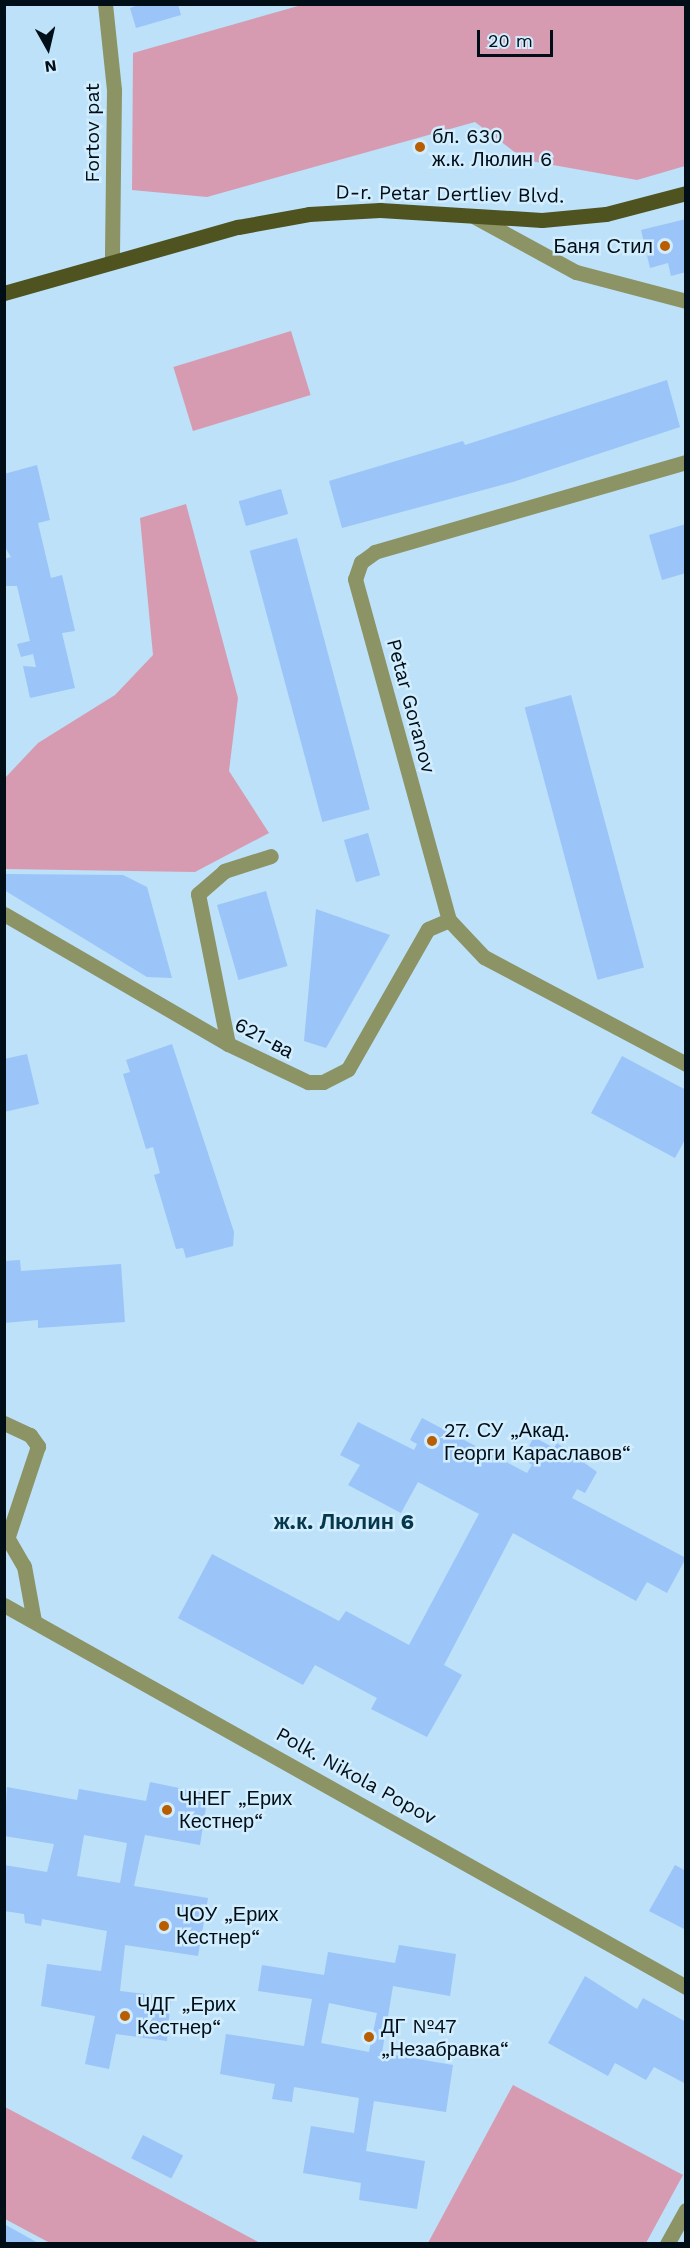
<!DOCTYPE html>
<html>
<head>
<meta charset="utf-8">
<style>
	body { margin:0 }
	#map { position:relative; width:690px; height:2248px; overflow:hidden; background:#bce1f8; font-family:"Work Sans",sans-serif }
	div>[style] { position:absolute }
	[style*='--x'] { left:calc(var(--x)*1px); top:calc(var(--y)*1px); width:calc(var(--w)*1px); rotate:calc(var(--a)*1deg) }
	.green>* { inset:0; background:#d79bb1; transform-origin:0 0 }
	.building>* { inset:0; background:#9bc4f8; transform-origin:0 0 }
	.minor>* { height:15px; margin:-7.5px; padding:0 7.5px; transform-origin:7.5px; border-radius:7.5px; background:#8c9364 }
	.major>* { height:15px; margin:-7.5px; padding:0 7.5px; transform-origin:7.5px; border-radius:7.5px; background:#4e531f }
	.dots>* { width:16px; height:16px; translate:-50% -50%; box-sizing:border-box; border:3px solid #d1edfe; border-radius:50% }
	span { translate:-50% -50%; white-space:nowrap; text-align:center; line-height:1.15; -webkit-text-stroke:5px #d1edfe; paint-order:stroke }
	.street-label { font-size:20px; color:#000e17 }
	.poi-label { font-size:20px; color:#000e17 }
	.left { translate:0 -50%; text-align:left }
	.right { translate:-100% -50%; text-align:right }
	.quarter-label { font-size:22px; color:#05374d; font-weight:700 }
	.frame { position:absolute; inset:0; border:6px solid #000e17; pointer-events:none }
	.north { position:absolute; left:18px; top:18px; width:60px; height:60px; -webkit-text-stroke:4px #d1edfe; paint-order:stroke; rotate:172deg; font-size:16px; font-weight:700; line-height:24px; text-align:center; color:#000e17 }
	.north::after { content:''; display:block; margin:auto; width:21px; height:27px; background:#000e17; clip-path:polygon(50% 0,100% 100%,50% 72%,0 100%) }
	.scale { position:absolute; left:477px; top:30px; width:76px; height:27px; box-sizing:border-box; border:3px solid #000e17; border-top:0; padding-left:8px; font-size:18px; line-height:21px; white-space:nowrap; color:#000e17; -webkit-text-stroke:4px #d1edfe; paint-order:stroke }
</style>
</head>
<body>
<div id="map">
	<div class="green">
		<div style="clip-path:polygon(305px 4px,685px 5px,685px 166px,637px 180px,525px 160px,475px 122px,207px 197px,132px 190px,133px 53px)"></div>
		<div style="left:291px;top:331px;width:67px;height:123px;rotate:73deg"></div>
		<div style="clip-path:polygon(186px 504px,238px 698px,229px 771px,269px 833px,195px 872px,5px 869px,5px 778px,38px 743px,115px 695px,153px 655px,140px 518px)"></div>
		<div style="clip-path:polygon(513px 2085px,683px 2175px,646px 2243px,428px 2243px)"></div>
		<div style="clip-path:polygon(5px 2107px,260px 2243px,50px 2243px,5px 2219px)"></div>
	</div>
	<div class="building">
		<div style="clip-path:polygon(141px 4px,178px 4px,181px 15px,136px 28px,130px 8px)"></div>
		<div style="clip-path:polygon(686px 219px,686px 272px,671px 276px,668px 263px,650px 268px,641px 230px)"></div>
		<div style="clip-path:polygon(667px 380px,680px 427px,513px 482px,342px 528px,329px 481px,463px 441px,465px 445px)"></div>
		<div style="clip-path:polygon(37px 465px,50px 520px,38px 523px,51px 578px,62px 575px,75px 631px,62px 633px,75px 688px,30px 698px,23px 666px,36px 667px,33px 654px,21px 657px,17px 644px,30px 641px,17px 586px,4px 586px,4px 559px,11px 557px,4px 546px,4px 474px)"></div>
		<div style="left:281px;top:489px;width:26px;height:44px;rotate:74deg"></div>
		<div style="clip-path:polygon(686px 524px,686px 573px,662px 580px,649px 535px)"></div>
		<div style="left:297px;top:538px;width:281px;height:49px;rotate:75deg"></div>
		<div style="left:571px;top:695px;width:282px;height:48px;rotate:75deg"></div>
		<div style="left:368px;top:833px;width:44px;height:25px;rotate:74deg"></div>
		<div style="clip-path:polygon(4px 874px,123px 875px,147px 887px,172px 978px,147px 977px,4px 890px)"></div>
		<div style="left:266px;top:891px;width:78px;height:51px;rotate:74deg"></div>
		<div style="clip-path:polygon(316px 909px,390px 935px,326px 1048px,304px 1041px)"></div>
		<div style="clip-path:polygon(172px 1044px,234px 1232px,233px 1246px,186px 1258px,183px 1248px,176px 1249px,154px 1175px,160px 1173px,153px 1147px,146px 1149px,123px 1074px,130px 1072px,126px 1060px)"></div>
		<div style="clip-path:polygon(27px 1054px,39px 1104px,4px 1112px,4px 1059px)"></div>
		<div style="clip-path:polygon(622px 1056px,686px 1090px,686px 1138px,675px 1158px,591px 1113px)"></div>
		<div style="clip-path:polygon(20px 1260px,21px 1271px,121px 1264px,125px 1322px,38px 1328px,38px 1320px,4px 1323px,4px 1261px)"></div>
		<div style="clip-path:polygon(422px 1418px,527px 1473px,532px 1465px,522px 1459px,534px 1437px,554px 1448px,557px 1443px,597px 1472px,585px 1493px,577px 1489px,572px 1498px,686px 1558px,667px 1593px,647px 1582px,636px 1601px,513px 1533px,444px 1665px,462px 1675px,427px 1737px,371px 1709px,377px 1698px,315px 1665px,303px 1685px,178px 1618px,212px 1554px,339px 1621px,346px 1611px,409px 1645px,479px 1514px,418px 1482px,401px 1513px,348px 1485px,360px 1465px,340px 1455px,358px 1422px,414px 1450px,417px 1444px,410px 1440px)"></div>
		<div style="clip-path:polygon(evenodd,150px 1782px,208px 1794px,200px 1845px,145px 1835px,134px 1886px,208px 1898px,198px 1956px,125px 1945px,120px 1991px,171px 1997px,167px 2041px,116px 2034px,109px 2069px,85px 2064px,95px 2016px,41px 2006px,47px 1964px,101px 1971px,107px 1931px,42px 1919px,41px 1926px,25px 1923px,24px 1914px,4px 1911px,4px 1865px,47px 1872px,54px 1844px,4px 1836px,7px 1787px,77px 1800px,79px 1789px,146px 1801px,150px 1782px,84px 1835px,127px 1843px,120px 1883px,77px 1876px,84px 1835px)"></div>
		<div style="clip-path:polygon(675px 1865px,686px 1871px,686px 1930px,649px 1911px)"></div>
		<div style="clip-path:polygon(evenodd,399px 1945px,456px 1954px,450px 1996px,393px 1986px,382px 2053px,453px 2065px,446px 2112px,374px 2101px,366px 2151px,425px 2161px,417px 2209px,359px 2200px,361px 2183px,303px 2173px,311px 2126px,354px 2133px,359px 2098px,294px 2087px,292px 2102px,272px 2099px,275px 2084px,220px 2074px,226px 2034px,304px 2046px,312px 1999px,258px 1991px,262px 1965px,324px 1975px,328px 1952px,395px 1963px,399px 1945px,329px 2003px,377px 2013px,369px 2052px,321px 2043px,329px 2003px)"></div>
		<div style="clip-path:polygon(585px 1976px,637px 2009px,643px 1998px,686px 2022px,686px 2084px,654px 2067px,646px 2080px,615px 2063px,608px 2076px,548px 2043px)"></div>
		<div style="left:143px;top:2135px;width:45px;height:26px;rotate:27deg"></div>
		<div style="clip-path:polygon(4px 2224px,40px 2244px,4px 2244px)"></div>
	</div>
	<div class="minor">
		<div style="--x:105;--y:4;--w:86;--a:84"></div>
		<div style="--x:114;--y:90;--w:172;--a:90.7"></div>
		<div style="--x:475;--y:217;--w:115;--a:28.6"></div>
		<div style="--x:576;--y:272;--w:114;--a:14.8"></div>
		<div style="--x:686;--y:462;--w:324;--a:163.9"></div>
		<div style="--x:375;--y:552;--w:17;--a:144"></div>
		<div style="--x:361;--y:562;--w:18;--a:109"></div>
		<div style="--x:355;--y:579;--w:354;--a:74.6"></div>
		<div style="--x:449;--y:920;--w:51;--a:46.6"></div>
		<div style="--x:484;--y:957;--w:229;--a:27.9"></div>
		<div style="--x:4;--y:914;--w:259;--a:30.1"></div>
		<div style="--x:228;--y:1044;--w:89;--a:25.4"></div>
		<div style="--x:308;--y:1082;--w:15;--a:0"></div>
		<div style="--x:323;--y:1082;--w:28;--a:-27"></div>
		<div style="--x:348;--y:1069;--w:161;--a:-60.3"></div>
		<div style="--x:428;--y:929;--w:23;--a:-23"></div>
		<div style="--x:228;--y:1044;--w:153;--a:-101.3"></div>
		<div style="--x:198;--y:894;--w:35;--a:-41"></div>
		<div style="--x:224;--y:871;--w:49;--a:-17.7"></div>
		<div style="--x:4;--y:1423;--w:29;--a:25"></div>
		<div style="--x:30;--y:1435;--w:14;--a:54"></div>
		<div style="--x:38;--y:1446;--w:95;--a:108.4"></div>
		<div style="--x:4;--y:1532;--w:39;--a:60"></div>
		<div style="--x:24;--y:1566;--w:56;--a:79.7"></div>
		<div style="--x:4;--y:1605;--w:782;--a:29.25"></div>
		<div style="--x:667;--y:2244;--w:39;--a:-61"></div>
	</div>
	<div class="major">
		<div style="--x:4;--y:293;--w:243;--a:-15.8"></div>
		<div style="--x:238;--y:227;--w:72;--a:-10.4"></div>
		<div style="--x:309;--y:214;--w:71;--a:-3.2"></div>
		<div style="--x:380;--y:210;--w:162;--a:3.5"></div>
		<div style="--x:542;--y:220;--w:64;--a:-5.4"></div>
		<div style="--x:606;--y:214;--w:83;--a:-14.7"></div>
	</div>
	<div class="dots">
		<div style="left:420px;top:147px;background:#b85d00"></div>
		<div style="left:665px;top:246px;background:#b85d00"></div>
		<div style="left:432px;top:1441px;background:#b85d00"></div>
		<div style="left:167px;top:1810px;background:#b85d00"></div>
		<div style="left:164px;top:1926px;background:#b85d00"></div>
		<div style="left:125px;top:2016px;background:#b85d00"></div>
		<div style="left:369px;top:2037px;background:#b85d00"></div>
	</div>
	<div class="street-label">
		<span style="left:92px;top:133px;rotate:-90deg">Fortov pat</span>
		<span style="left:450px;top:194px;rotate:1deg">D-r. Petar Dertliev Blvd.</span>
		<span style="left:411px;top:706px;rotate:75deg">Petar Goranov</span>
		<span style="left:264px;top:1038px;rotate:28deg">621-ва</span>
		<span style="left:356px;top:1776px;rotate:29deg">Polk. Nikola Popov</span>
	</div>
	<div class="poi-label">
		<span class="left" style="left:432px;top:148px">бл. 630<br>ж.к. Люлин 6</span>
		<span class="right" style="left:653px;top:246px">Баня Стил</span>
		<span class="left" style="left:444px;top:1442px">27. СУ „Акад.<br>Георги Караславов“</span>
		<span class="left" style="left:179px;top:1810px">ЧНЕГ „Ерих<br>Кестнер“</span>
		<span class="left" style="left:176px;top:1926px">ЧОУ „Ерих<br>Кестнер“</span>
		<span class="left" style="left:137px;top:2016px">ЧДГ „Ерих<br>Кестнер“</span>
		<span class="left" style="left:381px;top:2038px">ДГ №47<br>„Незабравка“</span>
	</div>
	<div class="quarter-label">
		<span style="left:344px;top:1522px">ж.к. Люлин 6</span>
	</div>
	<div class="frame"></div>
	<div class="north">N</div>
	<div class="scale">20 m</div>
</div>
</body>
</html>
